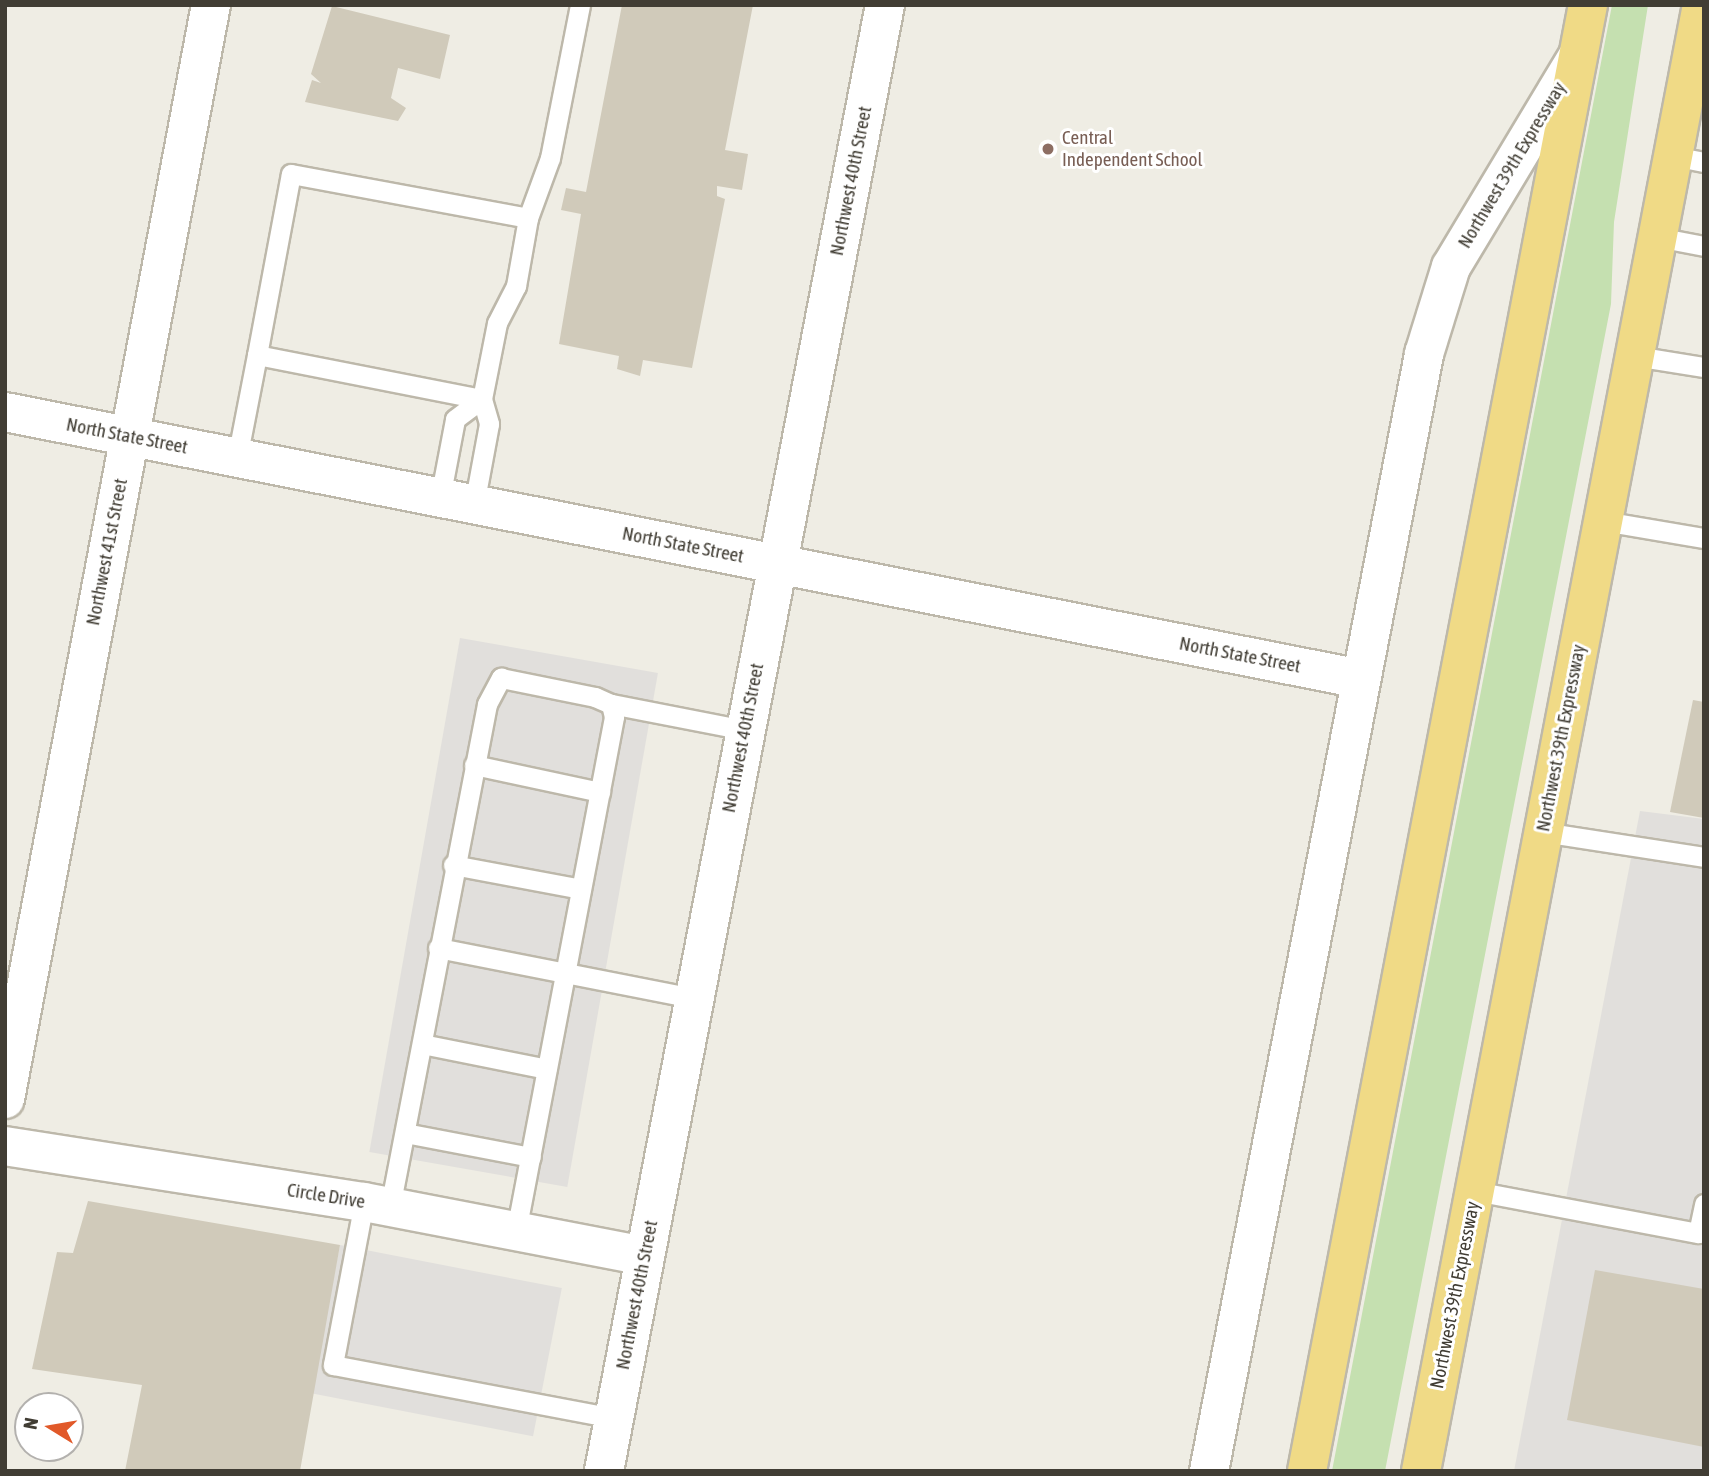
<!DOCTYPE html>
<html>
<head>
<meta charset="utf-8">
<style>
	body { margin:0 }
	#map { position:relative; width:1709px; height:1476px; overflow:hidden; background:#efede4; font-family:"Asap Condensed",sans-serif }
	div>[style] { position:absolute }
	[style*='--x'] { left:calc(var(--x)*1px); top:calc(var(--y)*1px); width:calc(var(--w)*1px); rotate:calc(var(--a)*1deg) }
	.green>* { inset:0; background:#c5e0b0 }
	.parking>* { inset:0; background:#e1dfdc; transform-origin:0 0 }
	.building>* { inset:0; background:#d0caba }
	.roads { filter:drop-shadow(2px 0 #bdb8aa) drop-shadow(-2px 0 #bdb8aa) drop-shadow(0 2px #bdb8aa) drop-shadow(0 -2px #bdb8aa) }
	.service>* { height:19px; margin:-9.5px; padding:0 9.5px; transform-origin:9.5px; border-radius:9.5px; background:#fff }
	.minor>* { height:38px; margin:-19px; padding:0 19px; transform-origin:19px; border-radius:19px; background:#fff }
	.trunk>* { height:38px; margin:-19px; padding:0 19px; transform-origin:19px; border-radius:19px; background:#f0da86 }
	.dots>* { width:19px; height:19px; translate:-50% -50%; box-sizing:border-box; border:4px solid #fff; border-radius:50% }
	span { translate:-50% -50%; white-space:nowrap; text-align:center; line-height:1.15; -webkit-text-stroke:6px #fff; paint-order:stroke }
	.education-label { font-size:19px; color:#785e54 }
	.left { translate:0 -50%; text-align:left }
	.street-label { font-size:19px; color:#413d34 }
	.frame { position:absolute; inset:0; border:7px solid #413d34; pointer-events:none }
	.north { position:absolute; left:14px; top:1392px; width:70px; height:70px; box-sizing:border-box; background:#fff; border:2px solid #b3b1ae; border-radius:50%; rotate:281deg; font-size:19px; font-weight:700; line-height:28px; text-align:center; color:#413d34 }
	.north::after { content:''; display:block; margin:auto; width:24px; height:32px; background:#e15929; clip-path:polygon(50% 0,100% 100%,50% 72%,0 100%) }
</style>
</head>
<body>
<div id="map">
	<div class="green">
		<div style="clip-path:polygon(1612px 5px,1648px 5px,1614px 222px,1611px 304px,1385px 1471px,1332px 1471px)"></div>
	</div>
	<div class="parking">
		<div style="left:460px;top:638px;width:201px;height:522px;rotate:10deg"></div>
		<div style="clip-path:polygon(1640px 811px,1704px 819px,1704px 1471px,1514px 1471px)"></div>
		<div style="left:340px;top:1245px;width:226px;height:151px;rotate:11deg"></div>
	</div>
	<div class="building">
		<div style="clip-path:polygon(622px 5px,753px 5px,725px 150px,748px 154px,742px 190px,717px 186px,717px 196px,725px 199px,692px 368px,643px 360px,640px 376px,617px 369px,619px 356px,559px 344px,581px 214px,561px 210px,566px 188px,586px 192px)"></div>
		<div style="clip-path:polygon(332px 6px,450px 35px,440px 79px,398px 68px,391px 98px,406px 108px,398px 121px,305px 102px,312px 80px,321px 83px,311px 74px)"></div>
		<div style="clip-path:polygon(1693px 700px,1704px 702px,1704px 818px,1670px 812px)"></div>
		<div style="clip-path:polygon(88px 1201px,340px 1245px,300px 1471px,125px 1471px,142px 1385px,32px 1369px,57px 1252px,73px 1253px)"></div>
		<div style="clip-path:polygon(1595px 1270px,1704px 1289px,1704px 1447px,1567px 1420px)"></div>
	</div>
	<div class="roads">
		<div class="service">
			<div style="--x:1673;--y:156;--w:32;--a:11"></div>
			<div style="--x:1657;--y:237;--w:48;--a:10.8"></div>
			<div style="--x:257;--y:355;--w:184;--a:-79.4"></div>
			<div style="--x:291;--y:174;--w:241;--a:10.5"></div>
			<div style="--x:1635;--y:356;--w:70;--a:9.1"></div>
			<div style="--x:237;--y:458;--w:105;--a:-79"></div>
			<div style="--x:257;--y:355;--w:229;--a:11.1"></div>
			<div style="--x:482;--y:399;--w:77;--a:-78.8"></div>
			<div style="--x:497;--y:323;--w:42;--a:-62.8"></div>
			<div style="--x:516;--y:286;--w:69;--a:-80"></div>
			<div style="--x:528;--y:218;--w:64;--a:-69.9"></div>
			<div style="--x:550;--y:158;--w:156;--a:-78.9"></div>
			<div style="--x:440;--y:498;--w:80;--a:-79.2"></div>
			<div style="--x:455;--y:419;--w:34;--a:-37"></div>
			<div style="--x:482;--y:399;--w:26;--a:74"></div>
			<div style="--x:489;--y:424;--w:82;--a:100.5"></div>
			<div style="--x:1603;--y:521;--w:102;--a:9.6"></div>
			<div style="--x:611;--y:704;--w:136;--a:11"></div>
			<div style="--x:474;--y:765;--w:129;--a:12.1"></div>
			<div style="--x:1543;--y:832;--w:163;--a:8.8"></div>
			<div style="--x:453;--y:865;--w:130;--a:10.6"></div>
			<div style="--x:438;--y:948;--w:260;--a:11.1"></div>
			<div style="--x:422;--y:1044;--w:127;--a:11.3"></div>
			<div style="--x:405;--y:1133;--w:128;--a:10.8"></div>
			<div style="--x:1475;--y:1191;--w:227;--a:10.7"></div>
			<div style="--x:1698;--y:1233;--w:30;--a:-78"></div>
			<div style="--x:364;--y:1202;--w:166;--a:100.8"></div>
			<div style="--x:333;--y:1365;--w:286;--a:10.7"></div>
			<div style="--x:390;--y:1207;--w:512;--a:-79.08"></div>
			<div style="--x:487;--y:704;--w:30;--a:-62"></div>
			<div style="--x:501;--y:678;--w:96;--a:11.4"></div>
			<div style="--x:595;--y:697;--w:17;--a:24"></div>
			<div style="--x:611;--y:704;--w:13;--a:77"></div>
			<div style="--x:614;--y:717;--w:523;--a:100.79"></div>
		</div>
		<div class="minor">
			<div style="--x:5;--y:412;--w:1382;--a:11.14"></div>
			<div style="--x:5;--y:1099;--w:1113;--a:-79.34"></div>
			<div style="--x:5;--y:1146;--w:363;--a:8.9"></div>
			<div style="--x:364;--y:1202;--w:286;--a:10.9"></div>
			<div style="--x:604;--y:1471;--w:1493;--a:-79.15"></div>
			<div style="--x:1209;--y:1471;--w:1138;--a:-79.1"></div>
			<div style="--x:1424;--y:354;--w:91;--a:-72.8"></div>
			<div style="--x:1451;--y:267;--w:245;--a:-59"></div>
		</div>
		<div class="trunk">
			<div style="--x:1307;--y:1471;--w:1493;--a:-79.15"></div>
			<div style="--x:1421;--y:1471;--w:1493;--a:-79.15"></div>
		</div>
	</div>
	<div class="dots">
		<div style="left:1048px;top:149px;background:#8d6e63"></div>
	</div>
	<div class="education-label">
		<span class="left" style="left:1062px;top:149px">Central<br>Independent School</span>
	</div>
	<div class="street-label">
		<span style="left:1512px;top:165px;rotate:-59deg">Northwest 39th Expressway</span>
		<span style="left:851px;top:181px;rotate:-79deg">Northwest 40th Street</span>
		<span style="left:127px;top:436px;rotate:11deg">North State Street</span>
		<span style="left:683px;top:545px;rotate:11deg">North State Street</span>
		<span style="left:107px;top:552px;rotate:-79deg">Northwest 41st Street</span>
		<span style="left:1240px;top:655px;rotate:11deg">North State Street</span>
		<span style="left:743px;top:738px;rotate:-79deg">Northwest 40th Street</span>
		<span style="left:1561px;top:738px;rotate:-79deg">Northwest 39th Expressway</span>
		<span style="left:326px;top:1196px;rotate:9deg">Circle Drive</span>
		<span style="left:637px;top:1295px;rotate:-79deg">Northwest 40th Street</span>
		<span style="left:1455px;top:1295px;rotate:-79deg">Northwest 39th Expressway</span>
	</div>
	<div class="frame"></div>
	<div class="north">N</div>
</div>
</body>
</html>
